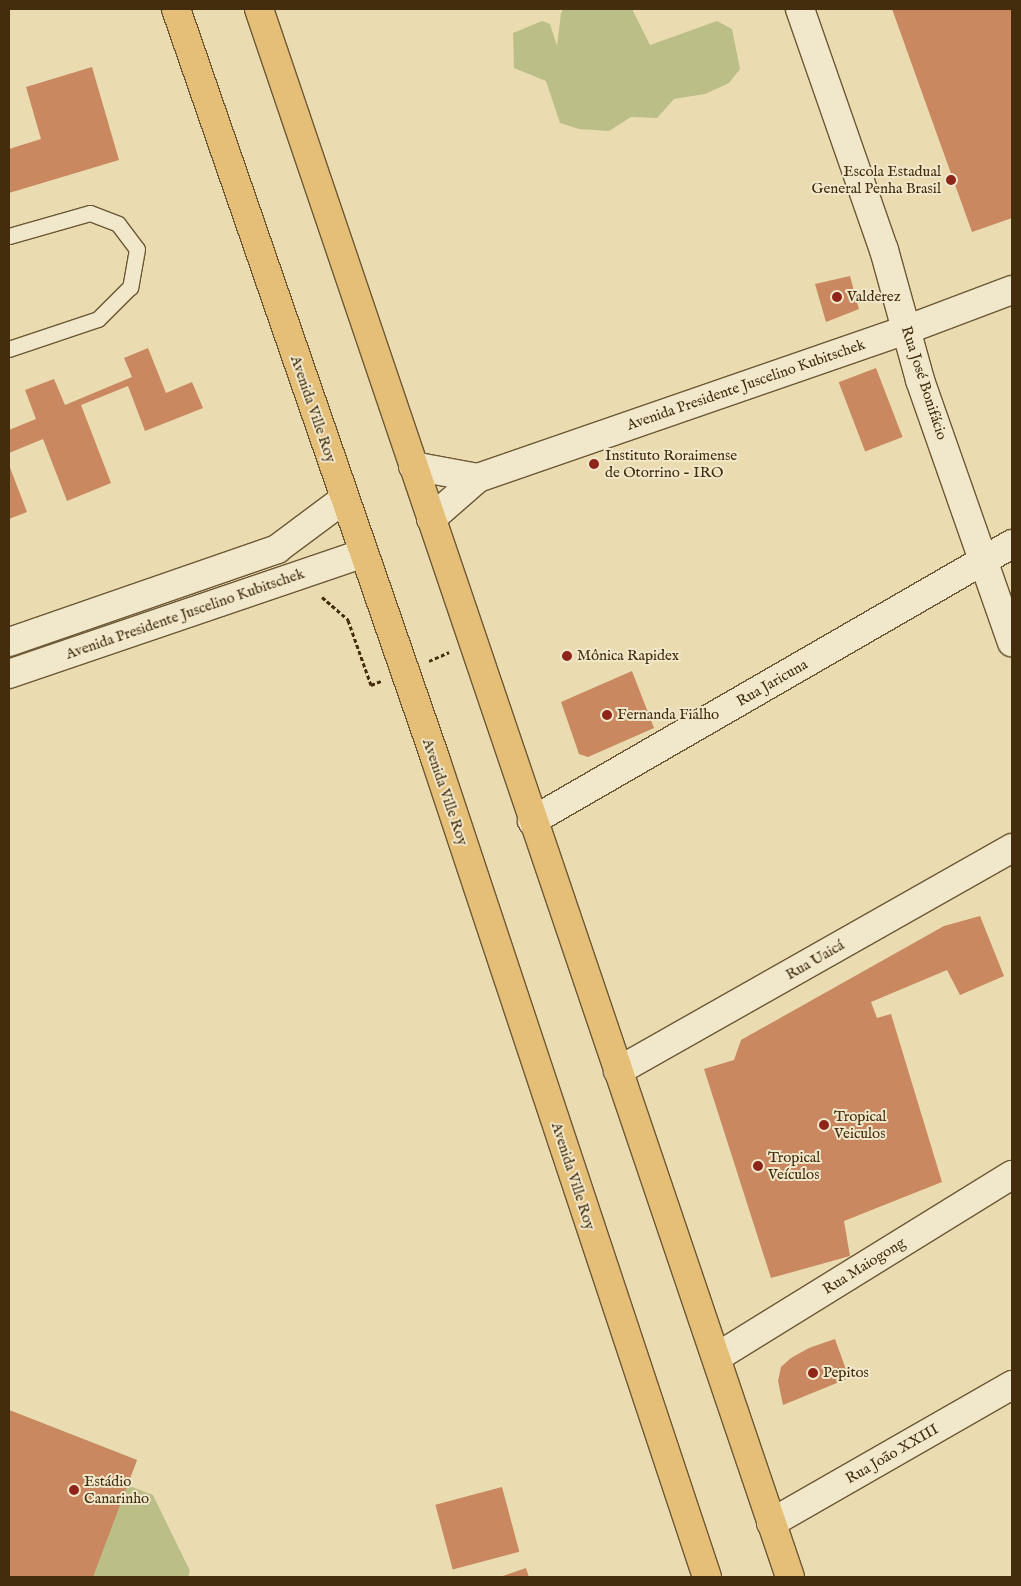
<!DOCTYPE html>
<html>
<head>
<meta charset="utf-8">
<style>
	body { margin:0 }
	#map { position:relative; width:1021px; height:1586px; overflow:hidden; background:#eadbb1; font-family:"IM FELL English",serif }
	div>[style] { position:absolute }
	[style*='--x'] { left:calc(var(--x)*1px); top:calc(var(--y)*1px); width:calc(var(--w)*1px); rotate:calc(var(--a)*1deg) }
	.green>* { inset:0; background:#bcbe88 }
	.building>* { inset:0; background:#c98860; transform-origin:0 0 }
	.path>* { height:3px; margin-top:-1.5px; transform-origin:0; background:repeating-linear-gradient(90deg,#432d0c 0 4px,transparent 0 6.5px) }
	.roads { filter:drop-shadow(1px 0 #6d5835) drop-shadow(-1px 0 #6d5835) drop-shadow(0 1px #6d5835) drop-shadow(0 -1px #6d5835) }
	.service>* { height:15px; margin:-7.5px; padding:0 7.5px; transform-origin:7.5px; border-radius:7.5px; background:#f1e8cc }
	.minor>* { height:28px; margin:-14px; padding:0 14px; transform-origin:14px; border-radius:14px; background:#f1e8cc }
	.tertiary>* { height:28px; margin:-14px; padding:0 14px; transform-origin:14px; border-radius:14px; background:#f1e8cc }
	.secondary>* { height:28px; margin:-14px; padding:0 14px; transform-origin:14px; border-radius:14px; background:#f1e8cc }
	.primary>* { height:28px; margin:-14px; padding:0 14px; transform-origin:14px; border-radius:14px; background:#e5be78 }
	.dots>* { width:14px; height:14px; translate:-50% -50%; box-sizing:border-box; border:2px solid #f1e8cc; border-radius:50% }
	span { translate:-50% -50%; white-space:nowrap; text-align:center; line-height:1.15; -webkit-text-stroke:4px #f1e8cc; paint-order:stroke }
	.poi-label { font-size:15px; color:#432d0c }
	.right { translate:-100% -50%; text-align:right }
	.left { translate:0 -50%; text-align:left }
	.street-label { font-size:15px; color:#432d0c }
	.frame { position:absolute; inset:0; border:10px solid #432d0c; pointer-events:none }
</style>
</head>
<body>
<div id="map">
	<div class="green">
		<div style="clip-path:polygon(563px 9px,632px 9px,650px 45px,717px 21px,732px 29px,740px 69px,729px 83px,705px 94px,674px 99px,657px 118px,631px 117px,609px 131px,579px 129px,560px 123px,546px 81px,514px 68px,513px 33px,542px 21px,550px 24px,557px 46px,561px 13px)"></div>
		<div style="clip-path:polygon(9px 1410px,137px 1460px,127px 1485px,153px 1495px,190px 1571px,188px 1577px,9px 1577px)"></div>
	</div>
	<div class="building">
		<div style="clip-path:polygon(892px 9px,1012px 9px,1012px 218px,972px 232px)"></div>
		<div style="clip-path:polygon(92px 67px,119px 160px,9px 193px,9px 149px,41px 139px,26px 87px)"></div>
		<div style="clip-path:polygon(850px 276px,859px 309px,826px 322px,815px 284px)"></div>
		<div style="clip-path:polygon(148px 348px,166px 393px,192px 382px,203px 408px,145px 431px,128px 386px,81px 405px,111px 483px,67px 501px,43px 439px,9px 453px,9px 430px,36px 419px,25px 390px,54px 379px,65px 405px,132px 377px,124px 358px)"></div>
		<div style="left:876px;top:368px;width:74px;height:40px;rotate:69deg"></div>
		<div style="clip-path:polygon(9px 465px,27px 512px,9px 519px)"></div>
		<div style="clip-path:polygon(632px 671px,654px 728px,588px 757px,579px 754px,561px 702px)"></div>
		<div style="clip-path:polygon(980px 916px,1004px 976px,960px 995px,947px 970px,871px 1002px,877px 1018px,891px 1014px,942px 1182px,844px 1221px,850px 1256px,771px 1278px,704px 1069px,734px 1060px,741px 1040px,944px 926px)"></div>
		<div style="clip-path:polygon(835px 1339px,849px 1378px,783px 1405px,778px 1381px,781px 1367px,791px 1358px,809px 1348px)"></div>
		<div style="clip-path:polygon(9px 1410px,137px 1460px,93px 1577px,9px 1577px)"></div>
		<div style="left:502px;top:1487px;width:67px;height:69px;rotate:75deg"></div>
		<div style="clip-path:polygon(526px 1568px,529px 1577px,500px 1577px)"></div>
	</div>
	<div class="path">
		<div style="--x:322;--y:597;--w:35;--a:41"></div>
		<div style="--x:348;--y:620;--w:69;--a:70.5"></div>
		<div style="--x:371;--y:685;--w:11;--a:-22"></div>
		<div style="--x:429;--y:661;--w:22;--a:-24"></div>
	</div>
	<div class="roads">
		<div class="service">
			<div style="--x:9;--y:236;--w:84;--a:-15.9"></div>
			<div style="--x:90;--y:213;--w:30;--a:21"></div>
			<div style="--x:118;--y:224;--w:31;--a:53"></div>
			<div style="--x:137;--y:249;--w:39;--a:100"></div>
			<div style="--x:130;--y:287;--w:45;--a:135"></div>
			<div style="--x:98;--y:319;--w:94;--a:161.4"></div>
		</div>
		<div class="minor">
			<div style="--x:800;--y:9;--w:255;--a:70.8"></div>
			<div style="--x:884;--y:250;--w:135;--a:74.5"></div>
			<div style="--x:920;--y:380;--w:278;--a:70.7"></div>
			<div style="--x:532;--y:821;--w:554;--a:-29.99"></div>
			<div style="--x:618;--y:1071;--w:453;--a:-29.5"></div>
			<div style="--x:717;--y:1357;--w:347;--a:-31.7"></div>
			<div style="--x:771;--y:1523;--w:278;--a:-29.8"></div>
		</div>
		<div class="tertiary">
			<div style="--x:413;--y:466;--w:66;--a:10.5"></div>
			<div style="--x:431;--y:519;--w:62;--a:-41.1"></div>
			<div style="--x:478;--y:478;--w:453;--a:-19.1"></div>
			<div style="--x:906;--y:330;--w:113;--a:-20.7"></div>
		</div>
		<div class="secondary">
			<div style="--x:9;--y:642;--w:284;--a:-19.1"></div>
			<div style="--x:277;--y:549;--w:84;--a:-36.7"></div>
			<div style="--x:9;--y:674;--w:373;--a:-18.8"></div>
		</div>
		<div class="primary">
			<div style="--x:176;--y:9;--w:793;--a:70.92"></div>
			<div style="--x:435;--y:758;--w:863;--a:71.63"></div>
			<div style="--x:259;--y:9;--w:1655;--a:71.29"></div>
		</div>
	</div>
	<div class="dots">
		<div style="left:951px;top:180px;background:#8f2418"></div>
		<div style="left:837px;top:297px;background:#8f2418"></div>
		<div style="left:594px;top:464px;background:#8f2418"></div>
		<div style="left:567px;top:656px;background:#8f2418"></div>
		<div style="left:607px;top:715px;background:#8f2418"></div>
		<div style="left:824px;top:1125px;background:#8f2418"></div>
		<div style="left:758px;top:1166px;background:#8f2418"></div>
		<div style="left:813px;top:1373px;background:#8f2418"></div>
		<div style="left:74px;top:1490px;background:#8f2418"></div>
	</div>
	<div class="poi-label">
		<span class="right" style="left:941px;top:180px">Escola Estadual<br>General Penha Brasil</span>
		<span class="left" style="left:847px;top:297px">Valderez</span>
		<span class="left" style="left:605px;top:464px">Instituto Roraimense<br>de Otorrino - IRO</span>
		<span class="left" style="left:577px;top:656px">Mônica Rapidex</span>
		<span class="left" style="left:617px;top:715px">Fernanda Fialho</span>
		<span class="left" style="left:834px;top:1125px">Tropical<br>Veiculos</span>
		<span class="left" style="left:768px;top:1166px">Tropical<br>Veículos</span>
		<span class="left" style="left:823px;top:1373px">Pepitos</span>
		<span class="left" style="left:84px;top:1490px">Estádio<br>Canarinho</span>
	</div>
	<div class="street-label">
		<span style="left:924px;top:383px;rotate:72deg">Rua José Bonifácio</span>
		<span style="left:746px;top:385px;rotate:-19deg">Avenida Presidente Juscelino Kubitschek</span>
		<span style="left:313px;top:409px;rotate:71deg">Avenida Ville Roy</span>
		<span style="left:185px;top:614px;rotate:-19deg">Avenida Presidente Juscelino Kubitschek</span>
		<span style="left:772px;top:683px;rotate:-30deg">Rua Jaricuna</span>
		<span style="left:445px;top:792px;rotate:71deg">Avenida Ville Roy</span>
		<span style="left:815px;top:960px;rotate:-30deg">Rua Uaicá</span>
		<span style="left:573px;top:1176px;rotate:72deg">Avenida Ville Roy</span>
		<span style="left:864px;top:1266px;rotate:-32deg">Rua Maiogong</span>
		<span style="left:892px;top:1454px;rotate:-30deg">Rua João XXIII</span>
	</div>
	<div class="frame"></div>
</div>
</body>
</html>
